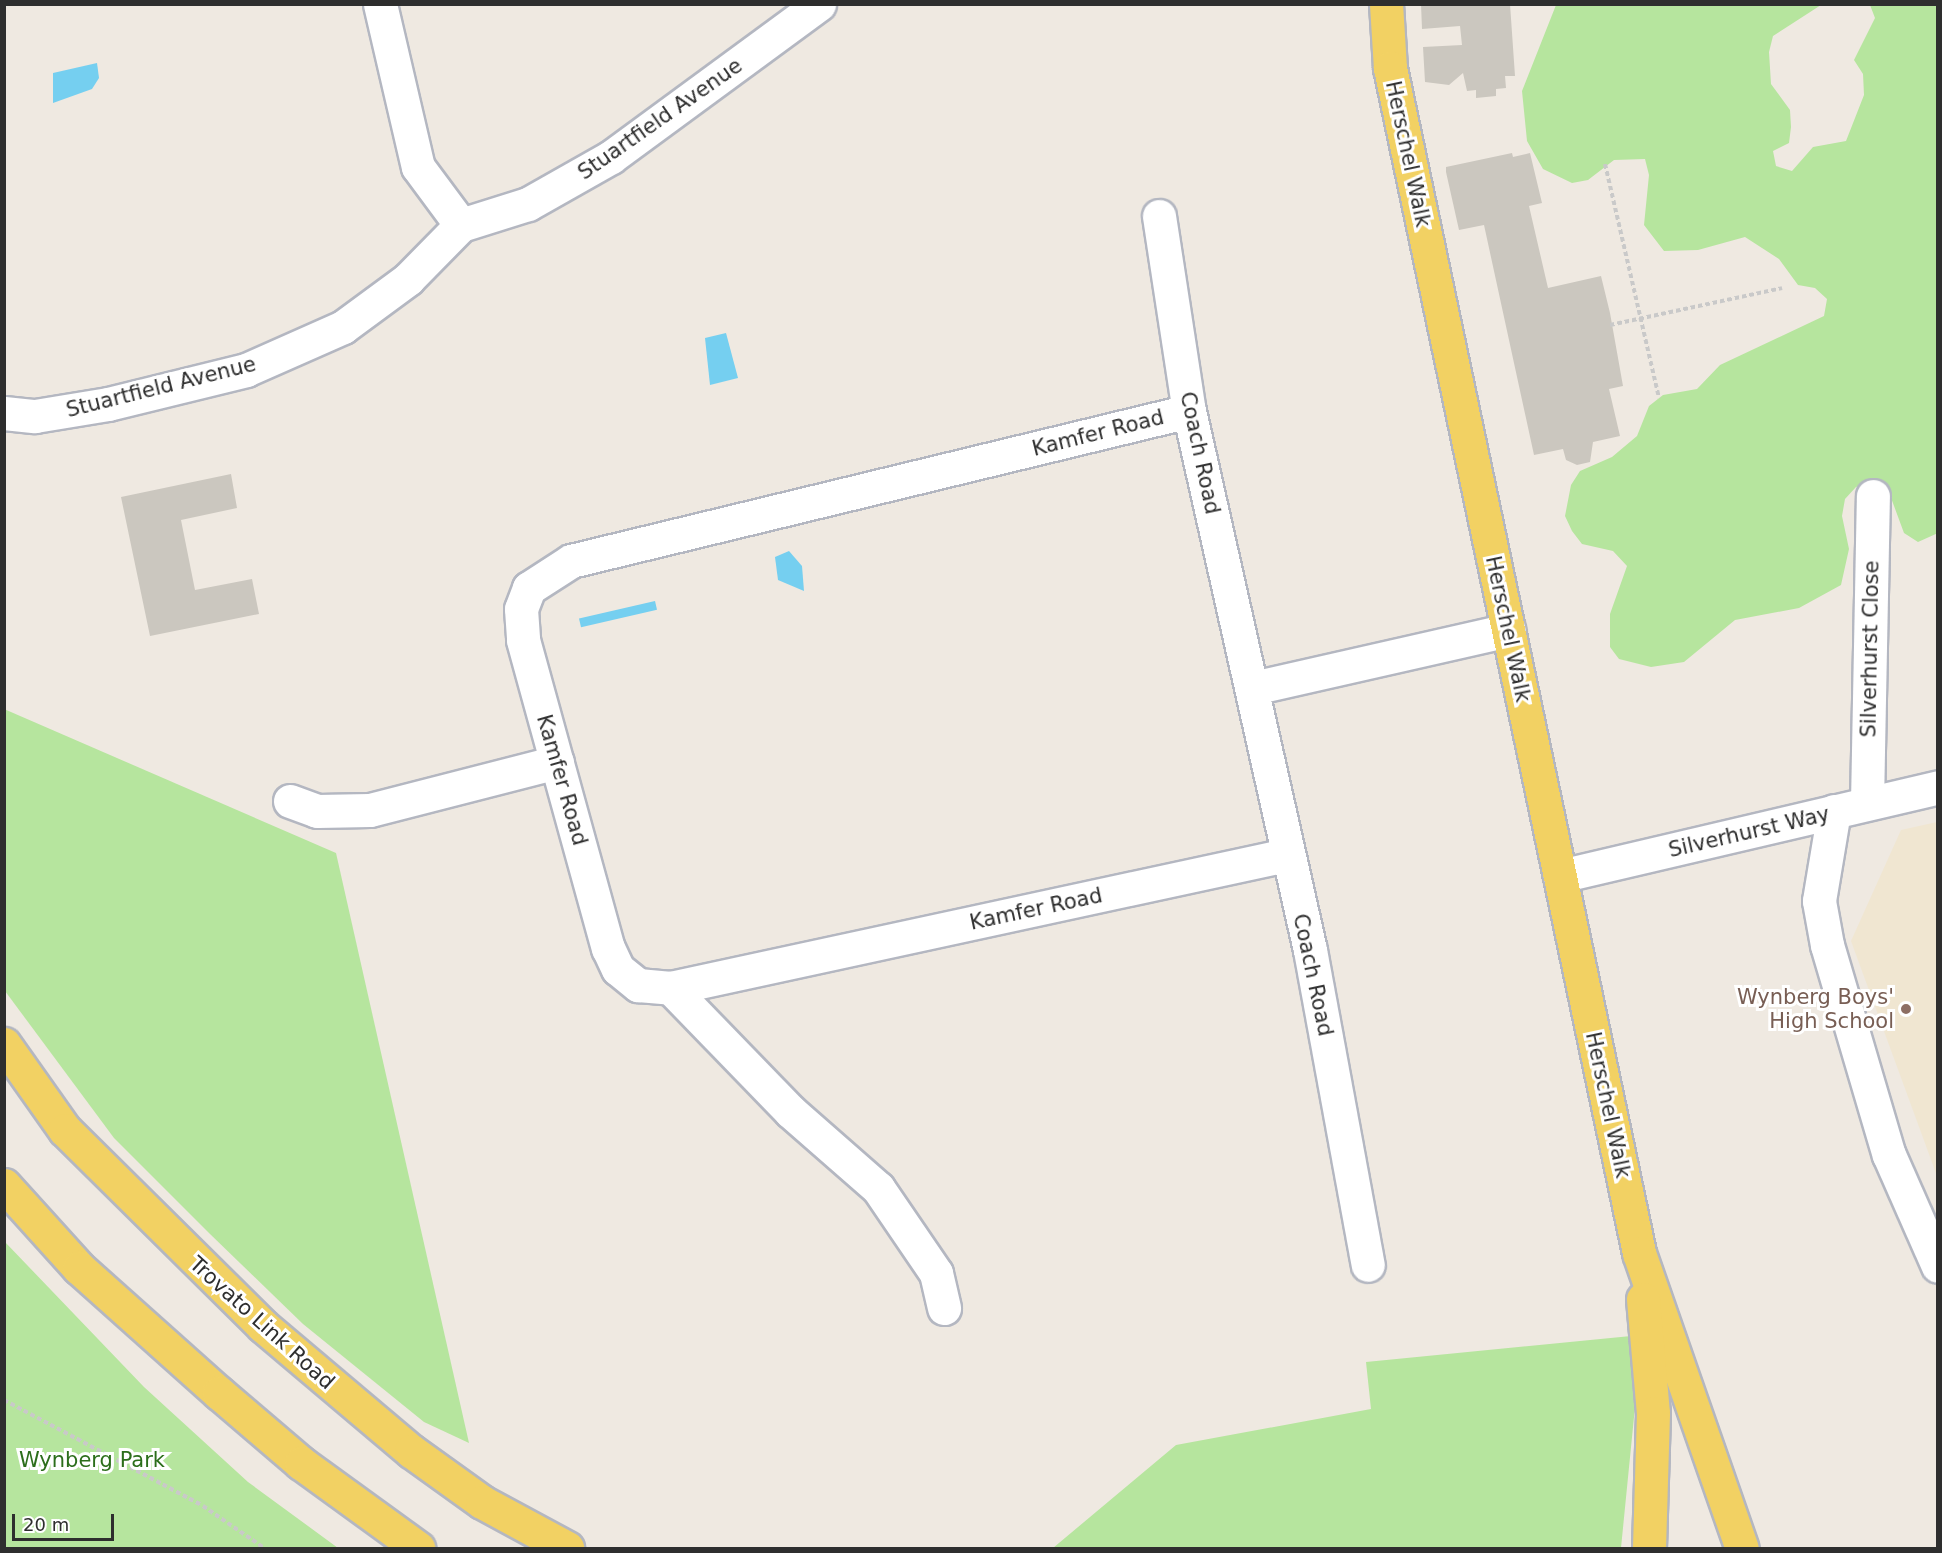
<!DOCTYPE html>
<html>
<head>
<meta charset="utf-8">
<style>
	body { margin:0 }
	#map { position:relative; width:1942px; height:1553px; overflow:hidden; background:#efe9e1; font-family:"DejaVu Sans",sans-serif }
	div>[style] { position:absolute }
	[style*='--x'] { left:calc(var(--x)*1px); top:calc(var(--y)*1px); width:calc(var(--w)*1px); rotate:calc(var(--a)*1deg) }
	.education>* { inset:0; background:#f0e6d1 }
	.green>* { inset:0; background:#b6e59e }
	.water>* { inset:0; background:#75cff0; transform-origin:0 0 }
	.building>* { inset:0; background:#cbc7bf }
	.path>* { height:4px; margin-top:-2px; transform-origin:0; background:repeating-linear-gradient(90deg,#c9c9c9 0 4.5px,transparent 0 7.5px) }
	.roads { filter:drop-shadow(2px 0 #b4b7c1) drop-shadow(-2px 0 #b4b7c1) drop-shadow(0 2px #b4b7c1) drop-shadow(0 -2px #b4b7c1) }
	.minor>* { height:33px; margin:-16.5px; padding:0 16.5px; transform-origin:16.5px; border-radius:16.5px; background:#fff }
	.major>* { height:33px; margin:-16.5px; padding:0 16.5px; transform-origin:16.5px; border-radius:16.5px; background:#f2d163 }
	.dots>* { width:16px; height:16px; translate:-50% -50%; box-sizing:border-box; border:3px solid #fff; border-radius:50% }
	span { translate:-50% -50%; white-space:nowrap; text-align:center; line-height:1.15; -webkit-text-stroke:6px #fff; paint-order:stroke }
	.street-label { font-size:21px; color:#2e2e2e }
	.education-label { font-size:21px; color:#785e54 }
	.right { translate:-100% -50%; text-align:right }
	.park-label { font-size:21px; color:#2c6e1b }
	.frame { position:absolute; inset:0; border:6px solid #2e2e2e; pointer-events:none }
	.scale { position:absolute; left:12px; top:1514px; width:102px; height:27px; box-sizing:border-box; border:3px solid #2e2e2e; border-top:0; padding-left:8px; font-size:18px; line-height:21px; white-space:nowrap; color:#2e2e2e; -webkit-text-stroke:4px #fff; paint-order:stroke }
</style>
</head>
<body>
<div id="map">
	<div class="education">
		<div style="clip-path:polygon(1937px 822px,1938px 822px,1937px 1176px,1851px 941px,1901px 830px)"></div>
	</div>
	<div class="green">
		<div style="clip-path:polygon(1556px 5px,1821px 5px,1773px 36px,1769px 52px,1771px 84px,1790px 110px,1791px 127px,1789px 143px,1773px 151px,1776px 166px,1792px 171px,1813px 147px,1846px 141px,1864px 95px,1863px 74px,1854px 60px,1875px 18px,1870px 5px,1937px 5px,1938px 533px,1918px 542px,1904px 533px,1887px 487px,1872px 483px,1856px 487px,1845px 499px,1842px 516px,1849px 549px,1841px 585px,1799px 608px,1735px 620px,1684px 662px,1651px 667px,1619px 659px,1610px 647px,1610px 614px,1627px 566px,1613px 551px,1582px 544px,1572px 531px,1565px 516px,1571px 485px,1580px 471px,1612px 457px,1637px 436px,1649px 406px,1663px 395px,1697px 389px,1720px 365px,1824px 316px,1827px 299px,1815px 288px,1798px 285px,1779px 259px,1745px 237px,1698px 250px,1664px 251px,1644px 225px,1649px 175px,1645px 159px,1614px 160px,1588px 180px,1572px 183px,1543px 169px,1527px 141px,1522px 91px)"></div>
		<div style="clip-path:polygon(4px 709px,336px 853px,469px 1443px,424px 1422px,303px 1324px,210px 1234px,114px 1138px,5px 991px)"></div>
		<div style="clip-path:polygon(5px 1242px,144px 1387px,248px 1482px,338px 1548px,5px 1548px)"></div>
		<div style="clip-path:polygon(1631px 1336px,1635px 1407px,1621px 1548px,1053px 1548px,1176px 1445px,1371px 1409px,1366px 1362px)"></div>
	</div>
	<div class="water">
		<div style="clip-path:polygon(97px 63px,99px 78px,92px 89px,53px 103px,53px 73px)"></div>
		<div style="clip-path:polygon(726px 333px,738px 378px,710px 385px,705px 338px)"></div>
		<div style="clip-path:polygon(789px 551px,802px 566px,804px 591px,778px 580px,775px 557px)"></div>
		<div style="left:655px;top:601px;width:9px;height:78px;rotate:77deg"></div>
	</div>
	<div class="building">
		<div style="clip-path:polygon(1421px 4px,1510px 4px,1515px 76px,1505px 76px,1506px 88px,1496px 89px,1496px 96px,1476px 98px,1476px 90px,1467px 91px,1463px 73px,1449px 85px,1425px 82px,1423px 47px,1462px 45px,1460px 26px,1422px 29px)"></div>
		<div style="clip-path:polygon(1512px 153px,1513px 157px,1530px 153px,1542px 203px,1529px 206px,1548px 288px,1601px 276px,1610px 313px,1623px 386px,1609px 389px,1620px 436px,1593px 442px,1590px 462px,1577px 465px,1566px 460px,1563px 449px,1534px 455px,1484px 225px,1459px 230px,1446px 172px,1446px 167px)"></div>
		<div style="clip-path:polygon(231px 474px,237px 508px,181px 520px,195px 590px,252px 579px,259px 614px,150px 636px,121px 497px)"></div>
	</div>
	<div class="path">
		<div style="--x:1605;--y:164;--w:240;--a:77"></div>
		<div style="--x:1610;--y:325;--w:176;--a:-12.1"></div>
		<div style="--x:4;--y:1400;--w:225;--a:28"></div>
		<div style="--x:203;--y:1506;--w:74;--a:34.5"></div>
	</div>
	<div class="roads">
		<div class="minor">
			<div style="--x:380;--y:4;--w:167;--a:76.9"></div>
			<div style="--x:418;--y:167;--w:72;--a:53.4"></div>
			<div style="--x:1159;--y:216;--w:197;--a:81.3"></div>
			<div style="--x:1189;--y:411;--w:552;--a:77.35"></div>
			<div style="--x:1310;--y:950;--w:320;--a:79.6"></div>
			<div style="--x:1189;--y:411;--w:636;--a:166.36"></div>
			<div style="--x:571;--y:561;--w:50;--a:147.3"></div>
			<div style="--x:529;--y:588;--w:22;--a:111"></div>
			<div style="--x:521;--y:609;--w:31;--a:86"></div>
			<div style="--x:523;--y:640;--w:320;--a:74.6"></div>
			<div style="--x:608;--y:948;--w:23;--a:65"></div>
			<div style="--x:618;--y:969;--w:26;--a:39"></div>
			<div style="--x:638;--y:985;--w:33;--a:5"></div>
			<div style="--x:671;--y:988;--w:629;--a:-12.2"></div>
			<div style="--x:4;--y:413;--w:31;--a:6"></div>
			<div style="--x:35;--y:416;--w:74;--a:-9.3"></div>
			<div style="--x:108;--y:404;--w:142;--a:-13.8"></div>
			<div style="--x:246;--y:370;--w:106;--a:-23.9"></div>
			<div style="--x:343;--y:327;--w:81;--a:-36.4"></div>
			<div style="--x:408;--y:279;--w:76;--a:-45.5"></div>
			<div style="--x:461;--y:225;--w:70;--a:-17.4"></div>
			<div style="--x:528;--y:204;--w:95;--a:-29.5"></div>
			<div style="--x:611;--y:157;--w:258;--a:-36.3"></div>
			<div style="--x:1253;--y:688;--w:262;--a:-12.8"></div>
			<div style="--x:290;--y:801;--w:29;--a:20"></div>
			<div style="--x:317;--y:811;--w:53;--a:-1.1"></div>
			<div style="--x:370;--y:810;--w:193;--a:-14.4"></div>
			<div style="--x:1867;--y:803;--w:307;--a:-88.9"></div>
			<div style="--x:1834;--y:811;--w:91;--a:99.5"></div>
			<div style="--x:1819;--y:901;--w:45;--a:79.7"></div>
			<div style="--x:1827;--y:945;--w:219;--a:73.6"></div>
			<div style="--x:1889;--y:1155;--w:121;--a:66.2"></div>
			<div style="--x:1560;--y:876;--w:388;--a:-13.2"></div>
			<div style="--x:671;--y:988;--w:171;--a:45.9"></div>
			<div style="--x:790;--y:1111;--w:117;--a:41.2"></div>
			<div style="--x:878;--y:1188;--w:103;--a:55.7"></div>
			<div style="--x:936;--y:1273;--w:36;--a:77"></div>
		</div>
		<div class="major">
			<div style="--x:1386;--y:4;--w:64;--a:86.4"></div>
			<div style="--x:1390;--y:68;--w:1211;--a:78.13"></div>
			<div style="--x:1639;--y:1253;--w:312;--a:70.8"></div>
			<div style="--x:4;--y:1044;--w:105;--a:54.7"></div>
			<div style="--x:65;--y:1130;--w:279;--a:44.7"></div>
			<div style="--x:263;--y:1326;--w:194;--a:40.2"></div>
			<div style="--x:411;--y:1451;--w:87;--a:35.7"></div>
			<div style="--x:482;--y:1502;--w:97;--a:28.4"></div>
			<div style="--x:4;--y:1185;--w:112;--a:47.9"></div>
			<div style="--x:79;--y:1268;--w:188;--a:41.8"></div>
			<div style="--x:219;--y:1393;--w:108;--a:40.5"></div>
			<div style="--x:301;--y:1463;--w:145;--a:36"></div>
			<div style="--x:1643;--y:1299;--w:114;--a:85"></div>
			<div style="--x:1653;--y:1413;--w:135;--a:91.7"></div>
		</div>
	</div>
	<div class="dots">
		<div style="left:1906px;top:1009px;background:#8d6e63"></div>
	</div>
	<div class="street-label">
		<span style="left:660px;top:119px;rotate:-35deg">Stuartfield Avenue</span>
		<span style="left:1408px;top:154px;rotate:78deg">Herschel Walk</span>
		<span style="left:161px;top:387px;rotate:-14deg">Stuartfield Avenue</span>
		<span style="left:1098px;top:433px;rotate:-14deg">Kamfer Road</span>
		<span style="left:1200px;top:453px;rotate:78deg">Coach Road</span>
		<span style="left:1508px;top:629px;rotate:78deg">Herschel Walk</span>
		<span style="left:1870px;top:649px;rotate:-89deg">Silverhurst Close</span>
		<span style="left:562px;top:780px;rotate:74deg">Kamfer Road</span>
		<span style="left:1749px;top:832px;rotate:-13deg">Silverhurst Way</span>
		<span style="left:1036px;top:909px;rotate:-12deg">Kamfer Road</span>
		<span style="left:1313px;top:975px;rotate:78deg">Coach Road</span>
		<span style="left:1608px;top:1105px;rotate:78deg">Herschel Walk</span>
		<span style="left:262px;top:1323px;rotate:42deg">Trovato Link Road</span>
	</div>
	<div class="education-label">
		<span class="right" style="left:1894px;top:1009px">Wynberg Boys'<br>High School</span>
	</div>
	<div class="park-label">
		<span style="left:92px;top:1460px">Wynberg Park</span>
	</div>
	<div class="frame"></div>
	<div class="scale">20 m</div>
</div>
</body>
</html>
